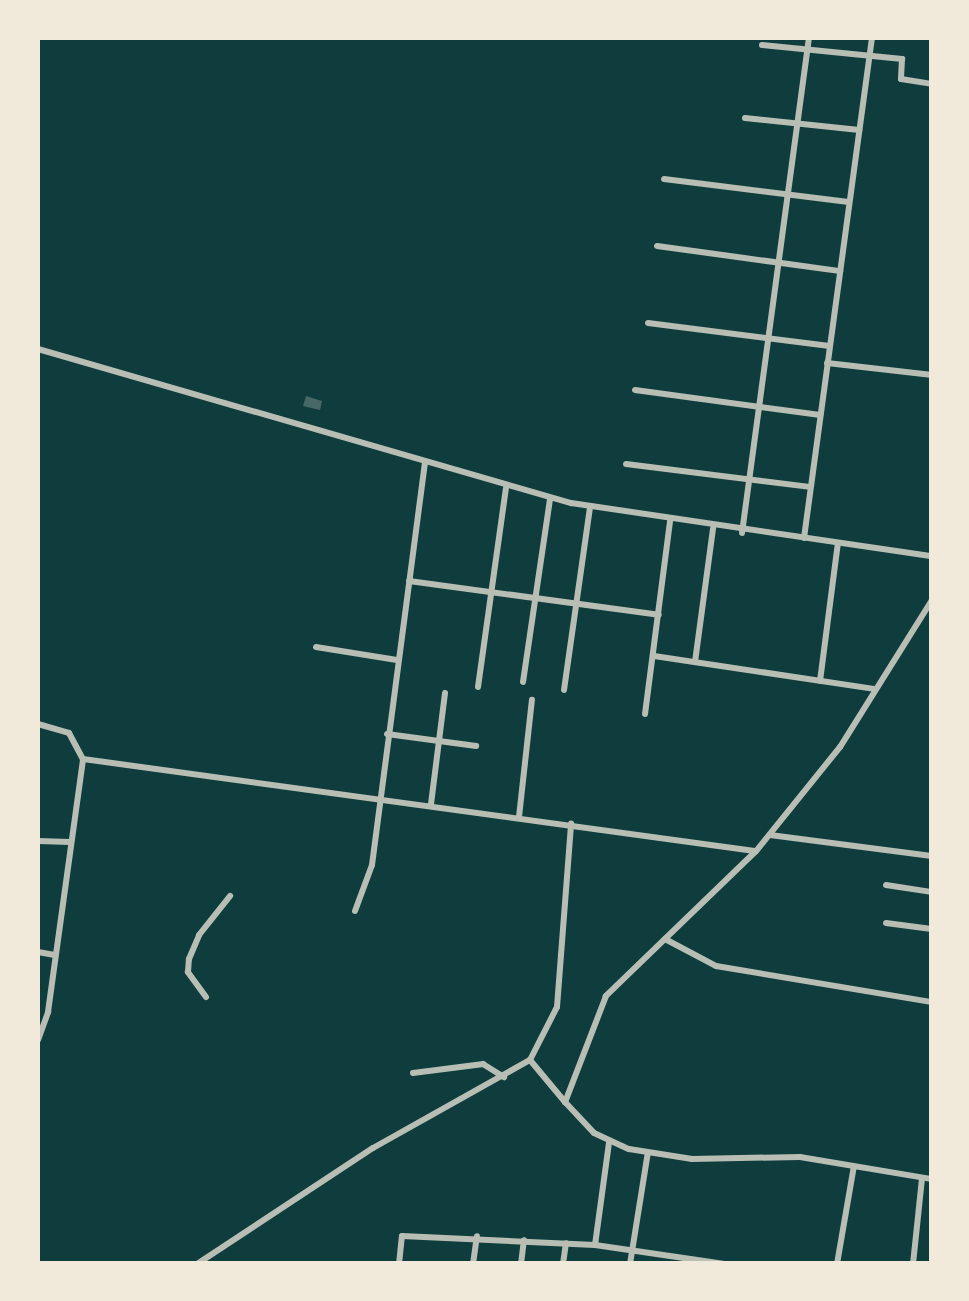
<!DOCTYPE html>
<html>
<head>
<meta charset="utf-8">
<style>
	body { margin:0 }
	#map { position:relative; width:969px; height:1301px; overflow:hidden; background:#0f3d3e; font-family:"Fira Sans",sans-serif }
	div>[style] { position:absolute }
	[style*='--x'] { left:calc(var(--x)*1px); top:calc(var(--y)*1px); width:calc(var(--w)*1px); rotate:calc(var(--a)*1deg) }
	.building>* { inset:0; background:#486865 }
	.minor>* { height:6px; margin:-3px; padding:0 3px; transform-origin:3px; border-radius:3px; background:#b8beb3 }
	span { translate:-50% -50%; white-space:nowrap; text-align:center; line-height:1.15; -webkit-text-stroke:8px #f1e9da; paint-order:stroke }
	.frame { position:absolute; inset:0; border:40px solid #f1e9da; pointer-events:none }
</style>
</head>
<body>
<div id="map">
	<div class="building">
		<div style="clip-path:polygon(306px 396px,322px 401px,320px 410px,303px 406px)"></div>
	</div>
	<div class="minor">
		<div style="--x:762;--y:45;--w:141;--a:5.7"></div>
		<div style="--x:902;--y:59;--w:20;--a:93"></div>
		<div style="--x:901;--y:79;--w:31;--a:9"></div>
		<div style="--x:745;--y:118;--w:115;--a:6"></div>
		<div style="--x:664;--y:179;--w:186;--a:7.1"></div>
		<div style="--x:657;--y:246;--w:185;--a:7.8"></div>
		<div style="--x:648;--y:323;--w:183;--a:7.2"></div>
		<div style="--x:38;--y:349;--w:555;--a:16.12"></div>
		<div style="--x:571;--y:503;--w:365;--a:8.4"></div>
		<div style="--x:827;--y:363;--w:106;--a:6.5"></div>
		<div style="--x:635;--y:390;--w:187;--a:7.7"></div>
		<div style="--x:626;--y:464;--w:185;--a:7.1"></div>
		<div style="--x:742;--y:533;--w:500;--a:-82.3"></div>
		<div style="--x:804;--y:538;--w:505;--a:-82.26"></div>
		<div style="--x:409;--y:581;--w:252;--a:7.7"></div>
		<div style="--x:932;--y:600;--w:173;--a:122"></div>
		<div style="--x:840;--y:747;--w:134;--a:128.9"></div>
		<div style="--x:756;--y:851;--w:209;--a:136"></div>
		<div style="--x:606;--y:996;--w:114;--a:111.1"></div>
		<div style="--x:565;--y:1102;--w:42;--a:46.9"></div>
		<div style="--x:594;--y:1133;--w:38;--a:25"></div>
		<div style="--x:629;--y:1149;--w:64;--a:9"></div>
		<div style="--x:692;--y:1159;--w:108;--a:-1.1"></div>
		<div style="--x:800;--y:1157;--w:134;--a:9.5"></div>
		<div style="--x:316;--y:647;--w:82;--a:9.1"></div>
		<div style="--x:654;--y:656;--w:224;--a:8.5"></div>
		<div style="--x:695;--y:662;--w:135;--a:-82.3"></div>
		<div style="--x:820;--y:681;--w:139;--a:-82.6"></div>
		<div style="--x:523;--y:682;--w:185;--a:-81.6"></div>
		<div style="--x:478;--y:687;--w:201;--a:-82"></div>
		<div style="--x:564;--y:690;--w:185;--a:-81.9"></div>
		<div style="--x:645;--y:714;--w:195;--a:-82.6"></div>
		<div style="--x:38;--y:724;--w:32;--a:16"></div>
		<div style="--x:69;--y:733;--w:30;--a:62"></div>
		<div style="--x:387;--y:734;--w:90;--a:7.7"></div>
		<div style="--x:83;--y:759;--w:678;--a:7.8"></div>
		<div style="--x:431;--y:804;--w:112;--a:-82.8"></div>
		<div style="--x:519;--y:817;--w:118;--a:-83.7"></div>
		<div style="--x:770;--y:835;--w:163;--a:7.4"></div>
		<div style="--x:38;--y:841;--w:32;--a:2"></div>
		<div style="--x:886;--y:885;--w:47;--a:8.7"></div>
		<div style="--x:355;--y:911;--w:49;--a:-69.7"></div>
		<div style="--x:372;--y:865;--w:406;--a:-82.5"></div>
		<div style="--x:886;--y:923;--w:46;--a:7.4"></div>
		<div style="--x:665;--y:939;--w:58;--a:27.9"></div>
		<div style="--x:716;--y:966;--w:219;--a:9.5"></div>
		<div style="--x:38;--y:952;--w:17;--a:10"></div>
		<div style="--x:206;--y:997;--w:31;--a:-126"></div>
		<div style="--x:188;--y:972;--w:13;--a:-86"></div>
		<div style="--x:189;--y:959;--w:26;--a:-67"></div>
		<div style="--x:199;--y:935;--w:50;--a:-51.5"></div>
		<div style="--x:38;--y:1040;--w:30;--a:-70"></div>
		<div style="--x:48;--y:1012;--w:255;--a:-82.1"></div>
		<div style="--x:413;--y:1073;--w:71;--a:-7.3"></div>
		<div style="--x:483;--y:1064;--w:25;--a:32"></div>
		<div style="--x:565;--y:1102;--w:55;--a:-129.8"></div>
		<div style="--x:530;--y:1060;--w:59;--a:-63"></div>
		<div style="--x:557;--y:1007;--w:184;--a:-85.6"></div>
		<div style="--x:595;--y:1245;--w:131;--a:8.3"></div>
		<div style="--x:197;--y:1264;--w:211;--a:-33.4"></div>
		<div style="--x:373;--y:1148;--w:180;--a:-29.3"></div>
		<div style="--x:399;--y:1264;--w:28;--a:-84"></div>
		<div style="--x:402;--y:1236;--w:193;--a:2.7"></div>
		<div style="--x:595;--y:1245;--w:103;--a:-82.2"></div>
		<div style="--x:473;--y:1264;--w:28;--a:-82"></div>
		<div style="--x:521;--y:1264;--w:24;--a:-83"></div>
		<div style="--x:563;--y:1264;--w:21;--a:-82"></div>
		<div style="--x:630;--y:1264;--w:113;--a:-80.9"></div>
		<div style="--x:837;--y:1264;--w:99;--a:-80.2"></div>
		<div style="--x:913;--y:1264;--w:86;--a:-84"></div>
	</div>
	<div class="frame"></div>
</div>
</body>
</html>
